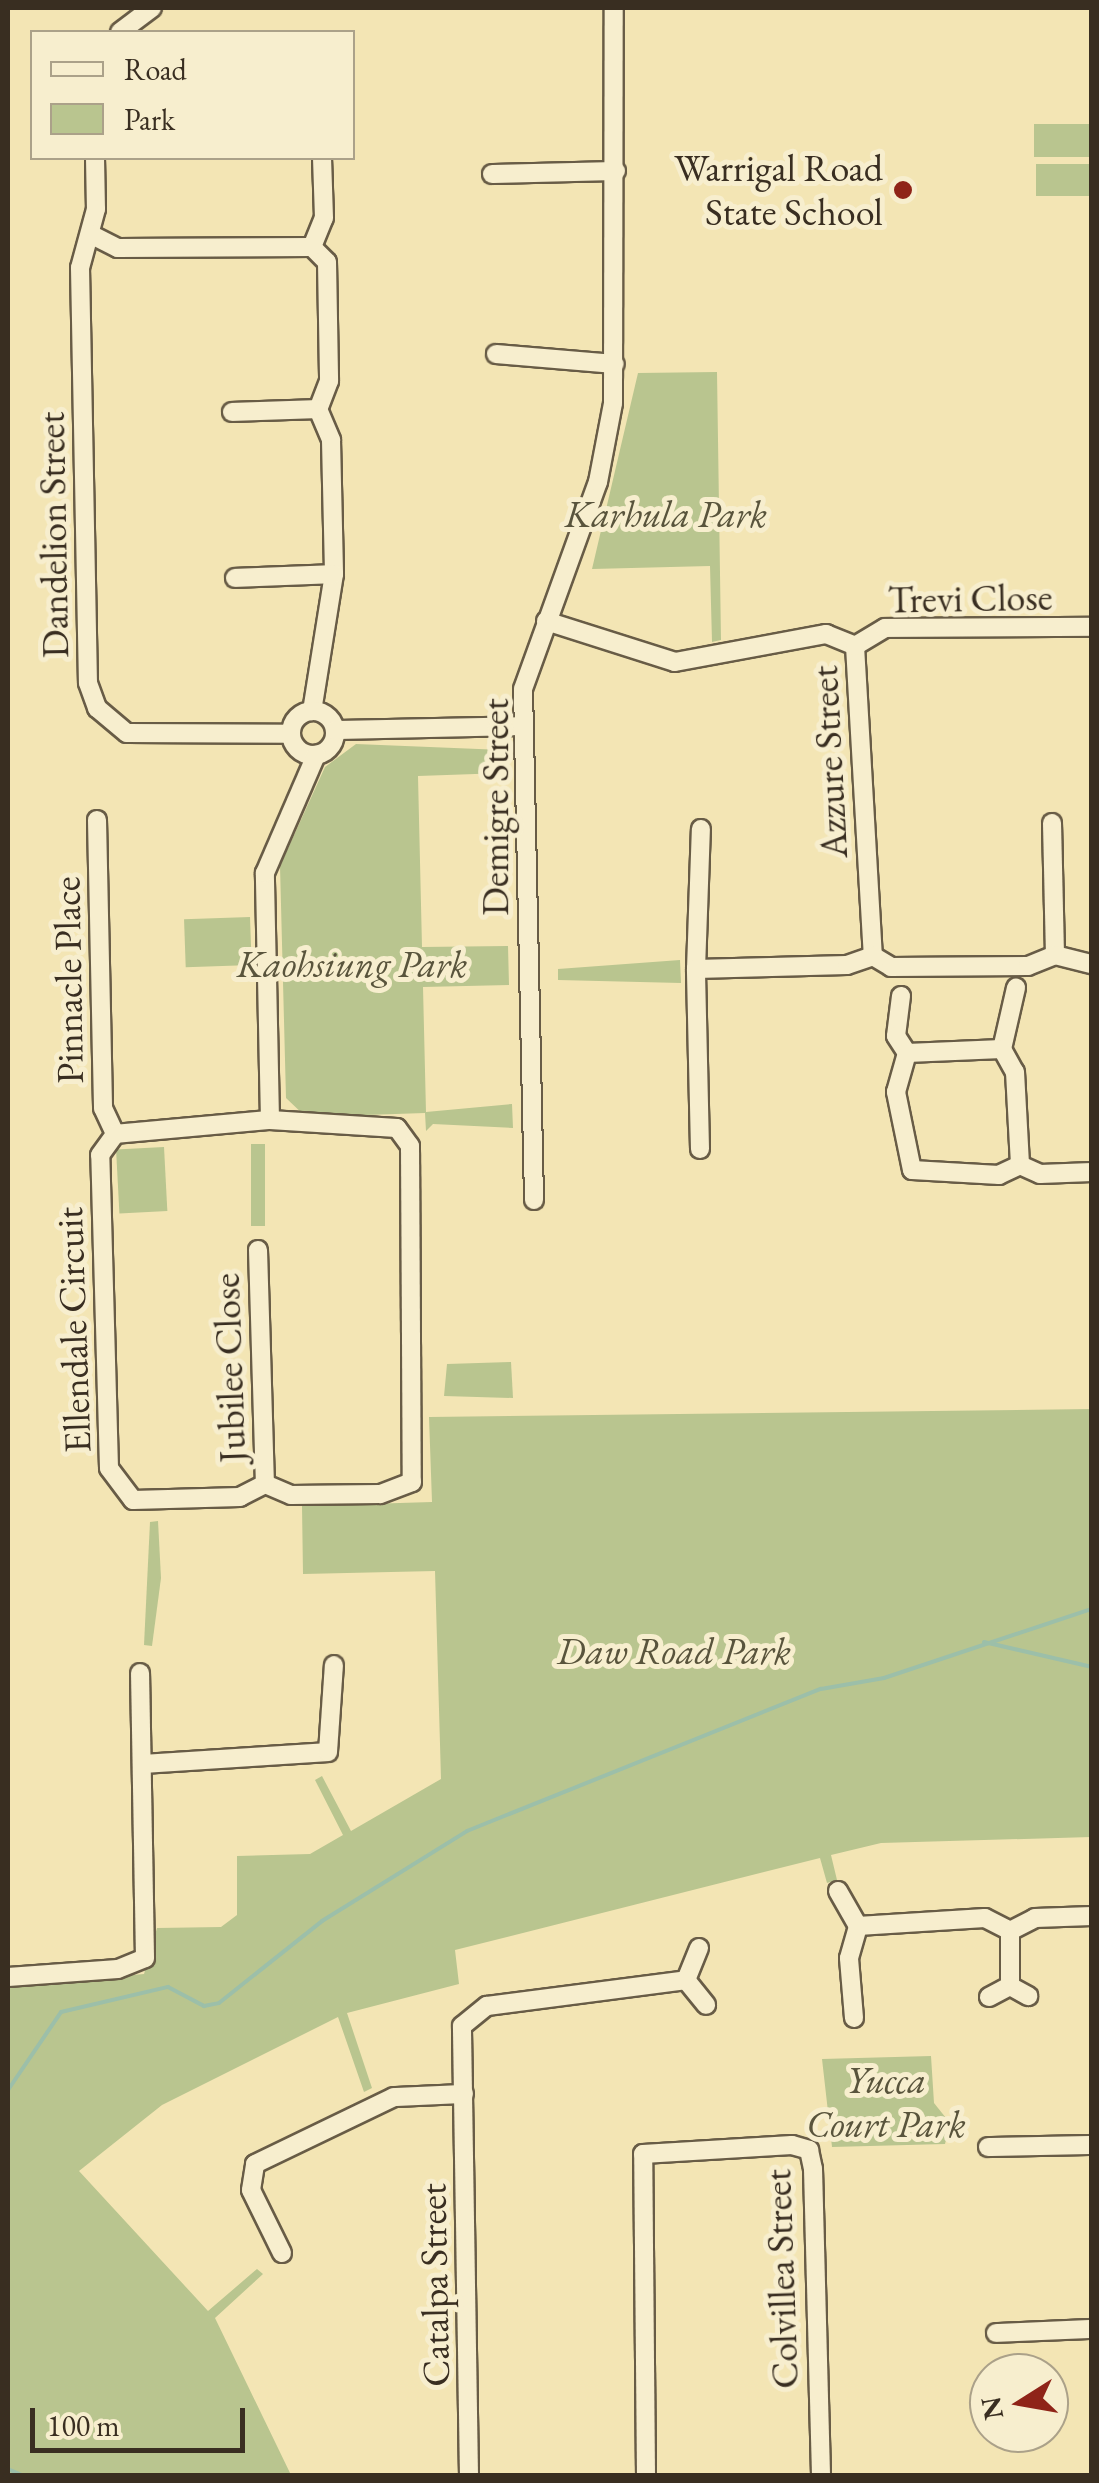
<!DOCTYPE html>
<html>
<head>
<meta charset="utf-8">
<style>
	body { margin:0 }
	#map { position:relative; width:1099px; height:2483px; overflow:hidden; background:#f3e5b4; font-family:"EB Garamond",serif }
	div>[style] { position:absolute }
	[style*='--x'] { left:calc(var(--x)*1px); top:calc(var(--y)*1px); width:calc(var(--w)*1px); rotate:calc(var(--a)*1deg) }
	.green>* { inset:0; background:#b9c58f; transform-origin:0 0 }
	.stream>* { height:4px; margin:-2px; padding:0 2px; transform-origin:2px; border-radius:2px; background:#9cbfa9 }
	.roads { filter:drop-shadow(2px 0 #685c46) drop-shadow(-2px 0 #685c46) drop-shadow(0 2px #685c46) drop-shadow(0 -2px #685c46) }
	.minor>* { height:18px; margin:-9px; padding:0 9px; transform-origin:9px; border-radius:9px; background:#f7eece }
	.minor>.ring { margin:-9px; padding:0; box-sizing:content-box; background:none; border:18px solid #f7eece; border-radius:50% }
	.dots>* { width:28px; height:28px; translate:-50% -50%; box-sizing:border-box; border:5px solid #f7eece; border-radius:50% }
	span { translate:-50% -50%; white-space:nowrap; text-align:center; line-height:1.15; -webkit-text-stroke:10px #f7eece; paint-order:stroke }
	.poi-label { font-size:38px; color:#392e21 }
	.right { translate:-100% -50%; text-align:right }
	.park-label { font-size:38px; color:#59543c; font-style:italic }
	.street-label { font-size:38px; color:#392e21 }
	.frame { position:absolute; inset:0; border:10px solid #392e21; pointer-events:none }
	.legend { position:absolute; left:30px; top:30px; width:325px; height:130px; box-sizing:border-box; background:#f7eece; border:2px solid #aba189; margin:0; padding:12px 18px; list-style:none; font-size:30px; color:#392e21 }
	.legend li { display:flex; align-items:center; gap:20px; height:50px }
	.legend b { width:50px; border:2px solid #aba189 }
	.north { position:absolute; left:969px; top:2353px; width:100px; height:100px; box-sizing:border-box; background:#f7eece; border:2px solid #aba189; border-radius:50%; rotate:259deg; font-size:28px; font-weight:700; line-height:40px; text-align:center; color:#392e21 }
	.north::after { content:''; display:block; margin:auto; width:35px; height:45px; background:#8f2418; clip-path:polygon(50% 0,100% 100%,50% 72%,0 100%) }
	.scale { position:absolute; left:30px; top:2408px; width:215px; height:45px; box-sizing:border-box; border:5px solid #392e21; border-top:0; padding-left:12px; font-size:30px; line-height:35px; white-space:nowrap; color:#392e21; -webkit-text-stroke:8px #f7eece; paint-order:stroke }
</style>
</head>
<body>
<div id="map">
	<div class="green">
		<div style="left:1091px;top:124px;width:33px;height:57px;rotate:90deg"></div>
		<div style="left:1091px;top:164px;width:32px;height:55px;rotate:90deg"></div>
		<div style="clip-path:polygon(717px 372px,721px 640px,712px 642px,710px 566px,592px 569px,638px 373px)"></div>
		<div style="clip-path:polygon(356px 744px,503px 750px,504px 773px,418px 776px,422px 947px,508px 946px,509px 985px,423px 987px,426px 1112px,512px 1104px,513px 1128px,433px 1124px,426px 1131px,425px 1113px,306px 1117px,286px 1098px,280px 866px,325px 767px)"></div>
		<div style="left:250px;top:917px;width:48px;height:66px;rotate:88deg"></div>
		<div style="clip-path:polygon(680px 960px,681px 983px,558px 980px,558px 969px)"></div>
		<div style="left:251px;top:1144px;width:14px;height:82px"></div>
		<div style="left:164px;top:1147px;width:64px;height:48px;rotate:87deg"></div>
		<div style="clip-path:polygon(511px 1362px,513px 1398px,444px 1396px,447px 1364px)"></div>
		<div style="clip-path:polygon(1091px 1409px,1091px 1837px,881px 1843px,831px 1855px,837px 1880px,827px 1883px,820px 1858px,455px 1950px,459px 1984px,347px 2013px,372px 2088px,364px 2092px,338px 2017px,162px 2105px,79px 2171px,208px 2311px,257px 2269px,263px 2274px,215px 2318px,291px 2475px,8px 2476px,8px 1986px,144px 1974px,157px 1928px,221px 1927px,237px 1915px,237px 1856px,310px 1854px,343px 1835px,315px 1780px,322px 1776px,351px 1831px,441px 1779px,435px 1571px,303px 1574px,302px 1506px,432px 1502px,429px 1417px)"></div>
		<div style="clip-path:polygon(158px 1521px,161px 1578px,152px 1646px,144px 1645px,150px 1522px)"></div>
		<div style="clip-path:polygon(931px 2056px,934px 2103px,950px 2123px,945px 2144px,832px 2147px,822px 2059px)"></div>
	</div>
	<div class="stream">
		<div style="--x:984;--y:1642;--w:111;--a:13"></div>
		<div style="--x:8;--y:2090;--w:94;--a:-55.8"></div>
		<div style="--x:61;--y:2012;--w:110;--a:-13.2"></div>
		<div style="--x:168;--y:1987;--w:41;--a:27.8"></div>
		<div style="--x:204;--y:2006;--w:15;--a:-11"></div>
		<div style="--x:219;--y:2003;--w:132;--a:-38.5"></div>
		<div style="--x:322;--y:1921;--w:171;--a:-31.8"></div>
		<div style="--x:467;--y:1831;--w:381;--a:-21.9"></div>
		<div style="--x:821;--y:1689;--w:64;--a:-9.9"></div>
		<div style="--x:884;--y:1678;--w:219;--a:-18.4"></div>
		<div style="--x:8;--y:2469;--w:17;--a:24"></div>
	</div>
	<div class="roads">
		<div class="minor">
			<div style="--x:120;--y:32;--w:40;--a:-37"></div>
			<div style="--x:95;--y:158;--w:51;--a:88.9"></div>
			<div style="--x:96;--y:209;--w:61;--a:105.2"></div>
			<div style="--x:80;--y:268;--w:415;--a:88.9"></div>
			<div style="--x:88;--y:683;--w:27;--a:70"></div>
			<div style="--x:97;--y:708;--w:39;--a:40"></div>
			<div style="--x:127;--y:733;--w:164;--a:0.3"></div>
			<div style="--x:492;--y:174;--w:124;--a:-1.4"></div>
			<div style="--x:90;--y:234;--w:31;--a:27"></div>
			<div style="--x:118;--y:248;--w:194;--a:-0.3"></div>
			<div style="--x:312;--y:247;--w:21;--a:45"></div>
			<div style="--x:327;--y:262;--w:119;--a:89"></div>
			<div style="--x:329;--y:381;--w:30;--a:111"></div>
			<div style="--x:318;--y:409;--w:34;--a:67"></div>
			<div style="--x:331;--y:440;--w:134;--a:88.7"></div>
			<div style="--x:334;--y:574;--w:139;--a:99.1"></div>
			<div style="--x:312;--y:247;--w:31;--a:-68"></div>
			<div style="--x:324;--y:218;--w:60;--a:-91.9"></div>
			<div style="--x:496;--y:354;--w:119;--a:4.8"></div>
			<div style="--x:232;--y:412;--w:86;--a:-2"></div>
			<div style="--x:235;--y:578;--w:99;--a:-2.3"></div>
			<div style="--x:546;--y:621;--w:135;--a:17.6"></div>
			<div style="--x:675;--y:662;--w:154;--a:-10.5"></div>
			<div style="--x:826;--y:634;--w:31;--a:22"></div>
			<div style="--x:855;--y:646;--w:311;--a:86.7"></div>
			<div style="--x:855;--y:646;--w:35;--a:-31"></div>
			<div style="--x:885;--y:628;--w:207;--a:-0.3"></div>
			<div class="ring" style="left:291px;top:711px;width:26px;height:26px"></div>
			<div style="--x:335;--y:730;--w:188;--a:-1.2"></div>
			<div style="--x:97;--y:820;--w:288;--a:88.8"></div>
			<div style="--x:103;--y:1108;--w:29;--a:65"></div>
			<div style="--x:1052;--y:823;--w:132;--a:88.7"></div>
			<div style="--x:696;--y:969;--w:140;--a:-88"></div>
			<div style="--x:901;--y:996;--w:40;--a:97.1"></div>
			<div style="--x:896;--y:1036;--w:20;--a:57"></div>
			<div style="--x:1002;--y:1049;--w:63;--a:-77.1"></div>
			<div style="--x:270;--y:1120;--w:127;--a:3.6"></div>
			<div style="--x:397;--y:1128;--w:22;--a:54"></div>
			<div style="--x:410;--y:1146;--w:336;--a:89.7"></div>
			<div style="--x:412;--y:1482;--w:34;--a:159"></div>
			<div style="--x:380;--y:1494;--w:89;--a:179.4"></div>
			<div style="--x:291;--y:1495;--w:28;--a:-157"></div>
			<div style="--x:265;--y:1484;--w:28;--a:153"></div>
			<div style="--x:240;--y:1497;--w:107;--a:178.4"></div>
			<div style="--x:133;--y:1500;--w:40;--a:-127"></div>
			<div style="--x:109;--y:1468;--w:313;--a:-91.6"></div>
			<div style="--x:100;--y:1155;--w:26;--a:-54"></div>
			<div style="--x:115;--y:1134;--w:156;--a:-5.2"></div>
			<div style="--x:270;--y:1120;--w:247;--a:-91.2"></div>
			<div style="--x:265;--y:873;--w:129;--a:-66.6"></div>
			<div style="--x:700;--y:1149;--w:180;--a:-91.3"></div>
			<div style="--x:696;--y:969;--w:151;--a:-1.5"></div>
			<div style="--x:847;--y:965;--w:28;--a:-19"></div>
			<div style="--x:873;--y:956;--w:21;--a:31"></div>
			<div style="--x:891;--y:967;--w:137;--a:-0.4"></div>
			<div style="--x:1028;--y:966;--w:29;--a:-22"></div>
			<div style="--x:1055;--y:955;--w:38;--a:14"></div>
			<div style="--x:1020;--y:1165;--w:23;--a:155"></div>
			<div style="--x:999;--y:1175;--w:87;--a:-176.7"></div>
			<div style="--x:912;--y:1170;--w:80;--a:-101.6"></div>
			<div style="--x:896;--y:1092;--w:41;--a:-74.2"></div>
			<div style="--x:907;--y:1053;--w:95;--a:-2.4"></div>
			<div style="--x:1002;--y:1049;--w:26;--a:61"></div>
			<div style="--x:1015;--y:1072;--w:93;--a:86.9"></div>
			<div style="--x:1020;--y:1165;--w:22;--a:24"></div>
			<div style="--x:1040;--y:1174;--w:52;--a:-2.2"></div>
			<div style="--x:534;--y:1200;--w:511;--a:-91.23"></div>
			<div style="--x:523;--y:689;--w:220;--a:-70.1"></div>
			<div style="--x:598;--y:482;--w:80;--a:-79.2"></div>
			<div style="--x:613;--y:403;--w:395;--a:-89.9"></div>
			<div style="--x:258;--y:1250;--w:234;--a:88.3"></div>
			<div style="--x:144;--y:1764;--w:184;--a:-3.7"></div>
			<div style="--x:328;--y:1752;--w:87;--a:-86.1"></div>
			<div style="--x:838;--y:1891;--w:40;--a:60.3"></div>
			<div style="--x:699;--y:1948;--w:35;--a:112"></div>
			<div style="--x:686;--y:1980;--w:32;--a:51"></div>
			<div style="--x:8;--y:1977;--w:110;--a:-4.2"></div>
			<div style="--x:118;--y:1969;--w:29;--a:-22"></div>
			<div style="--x:145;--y:1958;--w:285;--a:-91"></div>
			<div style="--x:1010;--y:1986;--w:55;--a:-90"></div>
			<div style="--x:989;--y:1997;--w:24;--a:-28"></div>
			<div style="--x:1010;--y:1986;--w:21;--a:29"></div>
			<div style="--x:854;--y:2018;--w:60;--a:-94.8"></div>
			<div style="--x:849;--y:1958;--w:33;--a:-74"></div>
			<div style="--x:858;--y:1926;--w:127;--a:-3.6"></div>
			<div style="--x:985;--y:1918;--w:28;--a:27"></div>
			<div style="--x:1010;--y:1931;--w:28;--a:-27"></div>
			<div style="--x:1035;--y:1918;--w:57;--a:-2"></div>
			<div style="--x:988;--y:2147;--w:104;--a:-1.1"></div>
			<div style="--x:282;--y:2253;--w:70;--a:-116.2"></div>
			<div style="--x:251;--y:2190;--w:26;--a:-81"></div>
			<div style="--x:255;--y:2164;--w:154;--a:-25.7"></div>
			<div style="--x:394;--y:2097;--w:70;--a:-2.5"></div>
			<div style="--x:996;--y:2333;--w:96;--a:-2.4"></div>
			<div style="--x:469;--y:2476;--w:450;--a:-90.9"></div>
			<div style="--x:462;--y:2026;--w:32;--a:-39"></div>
			<div style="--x:487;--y:2006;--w:201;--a:-7.4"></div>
			<div style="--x:646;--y:2476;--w:322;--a:-90.5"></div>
			<div style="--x:643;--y:2154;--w:149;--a:-3.5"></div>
			<div style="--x:792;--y:2145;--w:18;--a:16"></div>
			<div style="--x:809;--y:2150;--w:19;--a:78"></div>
			<div style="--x:813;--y:2169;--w:307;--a:88.5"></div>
		</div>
	</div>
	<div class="dots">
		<div style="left:903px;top:190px;background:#8f2418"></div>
	</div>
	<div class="poi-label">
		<span class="right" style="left:883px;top:190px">Warrigal Road<br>State School</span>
	</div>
	<div class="park-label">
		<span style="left:666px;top:514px">Karhula Park</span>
		<span style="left:352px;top:964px">Kaohsiung Park</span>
		<span style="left:674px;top:1651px">Daw Road Park</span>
		<span style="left:886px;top:2102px">Yucca<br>Court Park</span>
	</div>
	<div class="street-label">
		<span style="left:53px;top:535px;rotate:-91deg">Dandelion Street</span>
		<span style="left:970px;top:598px;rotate:-1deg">Trevi Close</span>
		<span style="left:829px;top:762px;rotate:-93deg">Azzure Street</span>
		<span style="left:495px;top:807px;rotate:-90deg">Demigre Street</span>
		<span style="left:68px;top:980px;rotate:-91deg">Pinnacle Place</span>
		<span style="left:73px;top:1330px;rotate:-92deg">Ellendale Circuit</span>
		<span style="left:229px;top:1368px;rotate:-92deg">Jubilee Close</span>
		<span style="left:781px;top:2279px;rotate:-92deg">Colvillea Street</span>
		<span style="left:434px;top:2285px;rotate:-91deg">Catalpa Street</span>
	</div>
	<div class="frame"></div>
	<ul class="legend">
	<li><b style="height:12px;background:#f7eece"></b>Road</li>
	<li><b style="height:28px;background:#b9c58f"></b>Park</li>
	</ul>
	<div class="north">N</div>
	<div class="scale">100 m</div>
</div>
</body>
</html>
